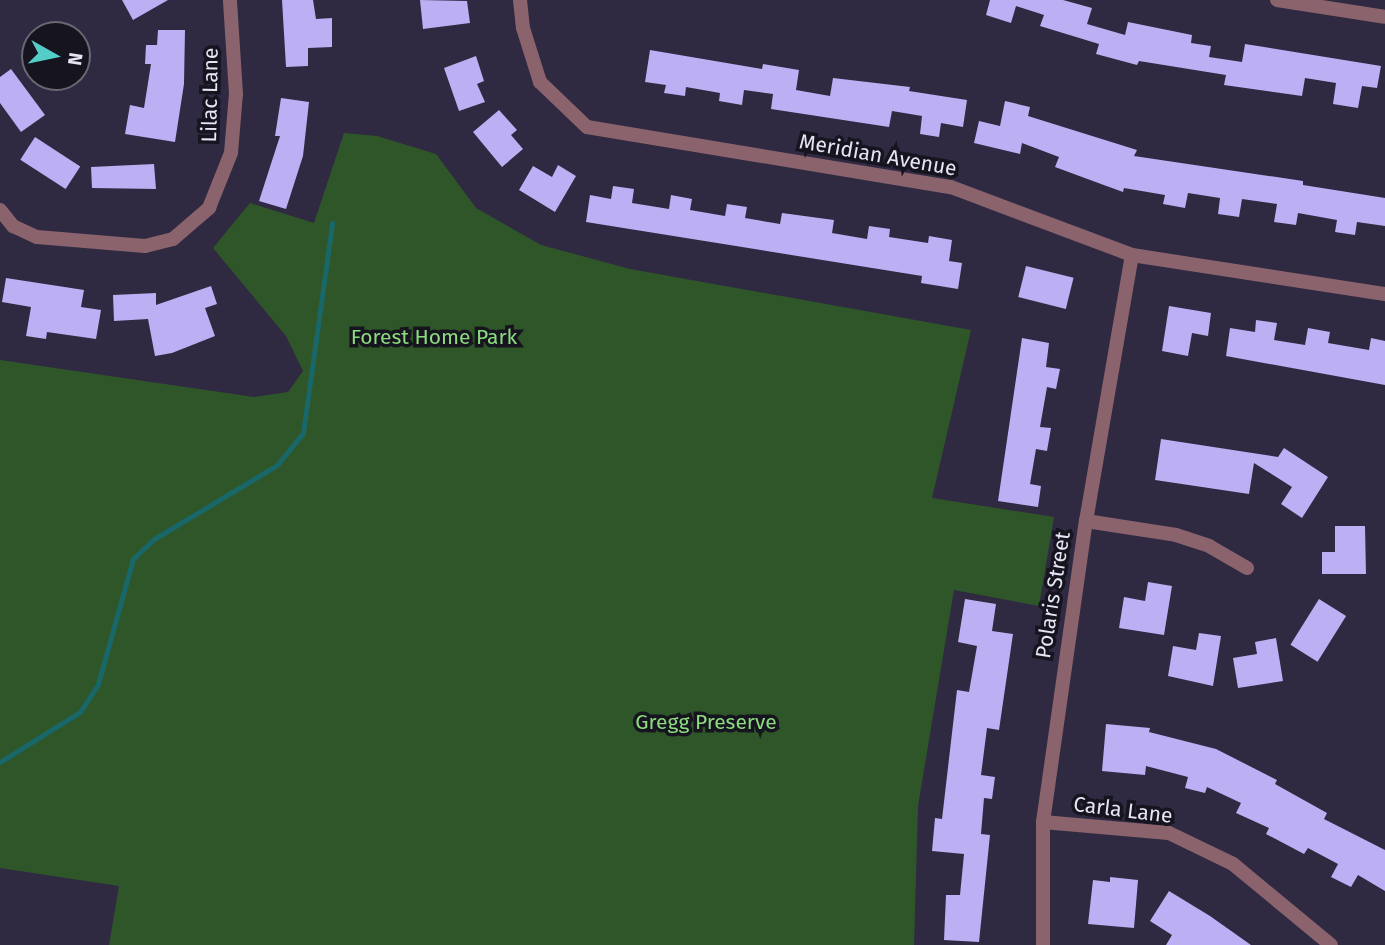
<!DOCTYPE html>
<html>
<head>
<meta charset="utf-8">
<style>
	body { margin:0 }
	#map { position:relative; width:1385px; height:945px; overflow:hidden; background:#2f2a42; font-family:"Fira Sans",sans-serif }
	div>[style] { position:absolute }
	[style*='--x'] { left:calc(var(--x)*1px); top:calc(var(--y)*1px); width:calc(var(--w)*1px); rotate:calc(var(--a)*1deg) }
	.green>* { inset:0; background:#2f5628 }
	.stream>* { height:5px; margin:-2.5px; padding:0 2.5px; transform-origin:2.5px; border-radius:2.5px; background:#196768 }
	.building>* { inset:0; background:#bdaff3; transform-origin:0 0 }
	.street>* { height:14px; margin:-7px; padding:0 7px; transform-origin:7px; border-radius:7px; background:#8b636d }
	span { translate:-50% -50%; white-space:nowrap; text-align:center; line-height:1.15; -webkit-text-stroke:7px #16141f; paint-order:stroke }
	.street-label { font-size:21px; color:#e7e4f4 }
	.park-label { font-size:21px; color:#8cdc7e }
	.north { position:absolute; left:21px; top:21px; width:70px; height:70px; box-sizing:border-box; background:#16141f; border:2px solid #6a6774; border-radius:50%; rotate:99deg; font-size:19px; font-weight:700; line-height:28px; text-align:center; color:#e7e4f4 }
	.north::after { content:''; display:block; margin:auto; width:24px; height:32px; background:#54cdc8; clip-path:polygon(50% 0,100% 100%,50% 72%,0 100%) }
</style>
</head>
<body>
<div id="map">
	<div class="green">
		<div style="clip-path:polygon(344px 133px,377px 136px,436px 154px,476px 208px,541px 245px,630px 269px,971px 330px,932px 498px,1054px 517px,1039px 606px,954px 590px,918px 806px,914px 945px,109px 945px,119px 886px,0 868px,0 360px,254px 397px,288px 392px,303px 371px,286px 336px,213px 248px,250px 203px,314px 223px)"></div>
	</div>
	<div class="stream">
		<div style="--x:0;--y:762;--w:94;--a:-32"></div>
		<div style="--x:80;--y:712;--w:33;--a:-57"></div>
		<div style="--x:98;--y:684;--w:130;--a:-74.4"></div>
		<div style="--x:133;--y:559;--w:29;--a:-44"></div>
		<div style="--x:154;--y:539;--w:144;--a:-31"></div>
		<div style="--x:277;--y:465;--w:41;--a:-50.9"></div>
		<div style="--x:303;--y:433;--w:212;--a:-82.1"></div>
	</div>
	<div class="building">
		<div style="clip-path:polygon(122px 0,168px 0,133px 20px)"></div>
		<div style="clip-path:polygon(282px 0,313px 0,316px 19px,332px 18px,332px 47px,308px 48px,308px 66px,286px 67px)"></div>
		<div style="clip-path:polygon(420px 0,467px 1px,470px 23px,423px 29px)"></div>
		<div style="clip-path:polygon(990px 0,1063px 0,1092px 8px,1087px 24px,1125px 35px,1128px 22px,1192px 35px,1191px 43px,1211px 46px,1209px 57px,1242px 62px,1245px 44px,1381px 66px,1377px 88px,1362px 86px,1358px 108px,1333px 104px,1336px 83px,1305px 78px,1302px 96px,1224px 85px,1226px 75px,1139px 61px,1137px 65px,1096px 54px,1099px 44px,1040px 26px,1044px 15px,1016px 6px,1011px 23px,986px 15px)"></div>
		<div style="clip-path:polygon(158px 30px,185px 30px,184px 84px,175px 142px,125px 134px,130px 105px,144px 108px,151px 64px,145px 64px,146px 45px,157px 45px)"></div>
		<div style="clip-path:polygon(650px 50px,762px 69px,763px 64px,799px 70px,796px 90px,830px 96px,833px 78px,910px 87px,909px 91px,967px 100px,963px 127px,941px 123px,939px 137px,920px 134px,922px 116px,892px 111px,889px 127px,771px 109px,773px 94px,744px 90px,742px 105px,719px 101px,720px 93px,686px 87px,685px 96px,664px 93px,666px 85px,645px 82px)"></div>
		<div style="clip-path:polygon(476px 56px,484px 81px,477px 84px,485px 102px,459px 111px,444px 68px)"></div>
		<div style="clip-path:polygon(11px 69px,45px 115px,21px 132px,0 103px,0 77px)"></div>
		<div style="clip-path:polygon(281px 98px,309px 102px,303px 156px,286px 209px,259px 201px,280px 136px,275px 136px)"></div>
		<div style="clip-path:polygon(1005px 101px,1030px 107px,1028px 116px,1137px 150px,1134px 156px,1303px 181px,1303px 185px,1385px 198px,1385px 226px,1357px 222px,1355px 235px,1335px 232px,1337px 220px,1298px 213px,1296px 225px,1274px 222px,1277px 204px,1242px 199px,1239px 217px,1218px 214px,1220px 198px,1188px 193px,1185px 208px,1163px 204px,1165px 195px,1124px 188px,1123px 192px,1101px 184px,1055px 167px,1059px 157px,1022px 143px,1020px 154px,974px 143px,979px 121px,1000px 126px)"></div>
		<div style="clip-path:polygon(499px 110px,517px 130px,511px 135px,523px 149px,502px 167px,473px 132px)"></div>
		<div style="left:35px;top:137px;width:54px;height:27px;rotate:33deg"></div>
		<div style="clip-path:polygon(154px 164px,156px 189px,92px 188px,91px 167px)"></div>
		<div style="clip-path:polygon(558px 165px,576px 176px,555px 212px,519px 190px,533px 166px,552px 177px)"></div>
		<div style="clip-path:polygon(613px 186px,634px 189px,632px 203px,669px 209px,671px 195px,692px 199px,690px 210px,725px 216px,727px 204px,747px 207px,745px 218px,780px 224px,782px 213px,834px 220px,832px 233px,867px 239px,869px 226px,890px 229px,889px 237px,928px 243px,929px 236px,952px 240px,949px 261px,962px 263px,958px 289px,921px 283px,922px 276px,586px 222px,590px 195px,611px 199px)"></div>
		<div style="left:1026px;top:266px;width:49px;height:32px;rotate:14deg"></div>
		<div style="clip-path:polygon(6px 278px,84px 290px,81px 307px,101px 310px,96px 339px,47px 332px,46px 339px,26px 336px,31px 307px,2px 302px)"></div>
		<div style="clip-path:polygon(211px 286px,217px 304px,205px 308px,215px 336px,172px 353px,155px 356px,148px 319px,114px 321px,113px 295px,156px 293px,156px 305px)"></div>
		<div style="clip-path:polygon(1169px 306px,1211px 313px,1208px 336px,1192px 333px,1188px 356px,1162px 351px)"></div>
		<div style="clip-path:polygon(1256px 320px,1277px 323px,1274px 340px,1305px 345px,1308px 328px,1330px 332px,1328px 343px,1369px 350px,1371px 338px,1385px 341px,1385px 385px,1226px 356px,1230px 328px,1255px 332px)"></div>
		<div style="clip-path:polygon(1022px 338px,1049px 343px,1046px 367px,1060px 369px,1056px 389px,1047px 387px,1040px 427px,1051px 428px,1047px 451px,1036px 449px,1030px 484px,1041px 486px,1038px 507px,998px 501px)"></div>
		<div style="clip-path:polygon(1161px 439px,1278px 457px,1284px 448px,1328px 477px,1302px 518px,1281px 504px,1292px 487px,1254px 463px,1249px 494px,1155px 480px)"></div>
		<div style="clip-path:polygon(1335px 526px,1365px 526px,1366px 574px,1322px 574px,1322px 552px,1335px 552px)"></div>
		<div style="clip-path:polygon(1148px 582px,1172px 586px,1164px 635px,1119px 628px,1124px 597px,1145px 601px)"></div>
		<div style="clip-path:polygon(965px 599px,996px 604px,992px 631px,1013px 634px,999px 730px,987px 728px,981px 775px,995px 777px,992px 799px,984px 798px,981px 834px,990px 835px,979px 942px,944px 940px,946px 895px,960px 895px,964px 854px,932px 851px,935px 818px,942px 819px,957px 690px,969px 692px,977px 646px,958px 642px)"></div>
		<div style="left:1319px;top:599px;width:32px;height:54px;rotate:32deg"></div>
		<div style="clip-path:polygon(1199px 633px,1221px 636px,1213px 686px,1168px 676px,1173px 646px,1196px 650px)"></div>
		<div style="clip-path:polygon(1276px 638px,1283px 681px,1238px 688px,1233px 658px,1257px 654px,1255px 642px)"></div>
		<div style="clip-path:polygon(1106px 724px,1150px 728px,1149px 732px,1216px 749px,1277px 780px,1275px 784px,1327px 813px,1324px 819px,1385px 850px,1385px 891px,1358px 875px,1351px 887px,1331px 877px,1338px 864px,1308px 848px,1304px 854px,1266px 834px,1269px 828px,1236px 813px,1241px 803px,1207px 787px,1205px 793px,1185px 788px,1188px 777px,1146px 766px,1145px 775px,1102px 771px)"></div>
		<div style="clip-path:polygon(1110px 877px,1138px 880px,1134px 928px,1088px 924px,1093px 880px,1110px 882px)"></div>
		<div style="clip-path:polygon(1169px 891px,1210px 916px,1251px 945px,1166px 945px,1172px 935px,1150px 921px)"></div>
	</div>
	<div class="street">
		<div style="--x:520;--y:0;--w:28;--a:84"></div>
		<div style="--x:523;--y:28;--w:57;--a:72.5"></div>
		<div style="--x:540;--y:82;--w:65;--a:43.8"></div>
		<div style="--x:587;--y:127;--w:369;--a:9.4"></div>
		<div style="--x:951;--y:187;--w:193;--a:20.6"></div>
		<div style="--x:1132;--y:255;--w:256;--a:8.8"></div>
		<div style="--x:1277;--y:0;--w:109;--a:8.9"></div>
		<div style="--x:0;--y:210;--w:21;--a:51"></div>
		<div style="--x:13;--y:226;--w:26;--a:25"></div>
		<div style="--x:37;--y:237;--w:108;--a:4.8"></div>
		<div style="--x:145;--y:246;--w:29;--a:-14"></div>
		<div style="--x:173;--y:239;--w:48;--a:-40.7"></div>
		<div style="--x:209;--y:208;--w:59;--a:-68.2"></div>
		<div style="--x:231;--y:153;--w:59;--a:-85.2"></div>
		<div style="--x:236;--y:94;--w:94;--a:-93.7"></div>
		<div style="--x:1086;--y:521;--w:91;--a:8.8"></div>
		<div style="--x:1176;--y:535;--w:35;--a:18"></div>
		<div style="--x:1209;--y:546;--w:44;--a:30.1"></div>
		<div style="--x:1043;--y:822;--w:126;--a:5"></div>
		<div style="--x:1169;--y:833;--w:71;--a:25.8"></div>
		<div style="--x:1233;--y:864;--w:127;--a:39.6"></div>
		<div style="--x:1043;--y:945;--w:123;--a:-90"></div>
		<div style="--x:1043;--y:822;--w:304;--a:-81.9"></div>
		<div style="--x:1086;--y:521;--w:270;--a:-80.2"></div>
	</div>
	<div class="street-label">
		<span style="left:210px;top:95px;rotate:-89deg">Lilac Lane</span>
		<span style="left:878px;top:155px;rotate:10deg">Meridian Avenue</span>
		<span style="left:1053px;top:595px;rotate:-81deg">Polaris Street</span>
		<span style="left:1123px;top:810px;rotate:7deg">Carla Lane</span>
	</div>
	<div class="park-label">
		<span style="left:434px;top:337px">Forest Home Park</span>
		<span style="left:706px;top:722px">Gregg Preserve</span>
	</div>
	<div class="north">N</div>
</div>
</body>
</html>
